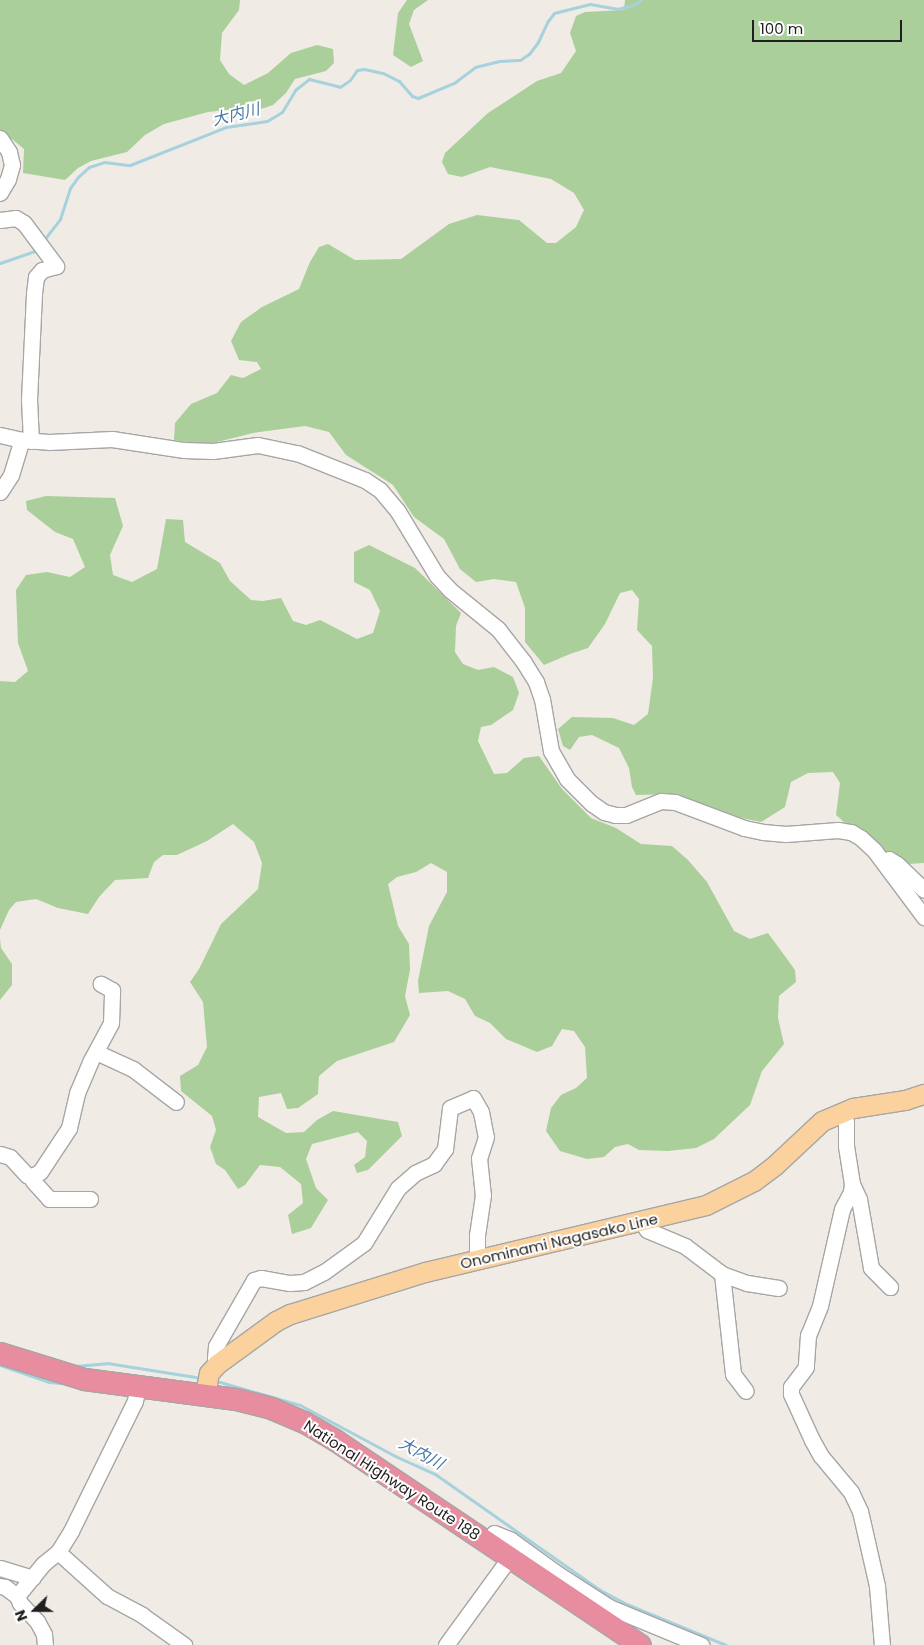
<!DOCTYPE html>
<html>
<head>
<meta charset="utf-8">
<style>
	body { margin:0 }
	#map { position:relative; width:924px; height:1645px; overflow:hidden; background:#f0ece5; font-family:Poppins,"Noto Sans JP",sans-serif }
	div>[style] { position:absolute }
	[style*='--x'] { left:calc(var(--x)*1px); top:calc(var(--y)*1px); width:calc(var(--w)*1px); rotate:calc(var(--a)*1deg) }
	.forest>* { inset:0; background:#aacf9a }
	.stream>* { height:3px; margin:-1.5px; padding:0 1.5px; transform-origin:1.5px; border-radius:1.5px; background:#a6d1dd }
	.roads { filter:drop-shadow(1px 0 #a6a6a6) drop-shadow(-1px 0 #a6a6a6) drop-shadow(0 1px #a6a6a6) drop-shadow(0 -1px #a6a6a6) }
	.minor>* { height:15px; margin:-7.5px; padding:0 7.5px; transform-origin:7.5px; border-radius:7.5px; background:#fff }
	.major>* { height:19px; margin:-9.5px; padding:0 9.5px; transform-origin:9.5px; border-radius:9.5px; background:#fbd29e }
	.highway>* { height:21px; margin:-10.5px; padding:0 10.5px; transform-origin:10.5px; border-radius:10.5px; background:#e78d9f }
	span { translate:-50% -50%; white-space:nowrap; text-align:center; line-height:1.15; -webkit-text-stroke:4px #fff; paint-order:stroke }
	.street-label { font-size:15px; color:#1f1f1f }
	.water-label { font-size:16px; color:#4879a7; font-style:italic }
	.north { position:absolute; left:10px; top:1585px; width:50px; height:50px; -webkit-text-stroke:4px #fff; paint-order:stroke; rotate:248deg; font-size:14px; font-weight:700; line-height:20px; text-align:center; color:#1f1f1f }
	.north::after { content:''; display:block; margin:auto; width:18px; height:22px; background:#1f1f1f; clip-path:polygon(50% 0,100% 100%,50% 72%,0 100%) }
	.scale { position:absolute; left:752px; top:20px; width:150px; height:22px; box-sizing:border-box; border:2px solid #1f1f1f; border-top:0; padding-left:6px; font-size:15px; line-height:18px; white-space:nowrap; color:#1f1f1f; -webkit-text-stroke:4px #fff; paint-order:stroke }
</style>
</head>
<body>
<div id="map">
	<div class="forest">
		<div style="clip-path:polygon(0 0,240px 0,239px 10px,222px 33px,220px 60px,229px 74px,244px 85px,268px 73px,291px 53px,317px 45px,333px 49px,334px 63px,326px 71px,295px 79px,286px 93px,273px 105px,252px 112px,243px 108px,208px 112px,164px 124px,145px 135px,127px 152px,91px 161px,78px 168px,65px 180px,23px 173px,24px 149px,12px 139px,0 142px)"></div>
		<div style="clip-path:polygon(407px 0,428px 0,414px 10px,409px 24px,423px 61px,411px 67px,393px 55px,398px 13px)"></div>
		<div style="clip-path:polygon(625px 0,924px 0,924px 863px,908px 864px,893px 855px,884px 854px,866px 833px,844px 822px,836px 815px,840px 783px,833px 772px,808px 773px,791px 782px,785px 807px,761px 822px,718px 813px,678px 794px,636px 795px,632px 787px,629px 768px,619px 748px,592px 735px,579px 737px,570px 750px,563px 746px,558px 729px,572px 717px,613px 718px,634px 725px,648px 714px,653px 678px,652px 646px,637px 630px,639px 599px,632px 590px,620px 593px,605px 624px,588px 648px,570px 654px,544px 665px,525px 642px,525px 608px,516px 582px,494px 579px,476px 582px,460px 569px,444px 539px,414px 517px,393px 485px,346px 455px,329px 432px,305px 426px,253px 433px,205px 445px,174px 440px,175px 423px,191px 404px,217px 393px,231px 375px,243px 378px,261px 369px,257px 362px,239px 360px,231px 341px,241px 322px,262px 307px,299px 289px,310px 262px,319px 247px,328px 244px,355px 260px,401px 259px,449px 224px,477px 215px,519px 220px,547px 243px,556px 243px,576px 227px,584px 210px,574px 193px,551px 179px,490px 167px,462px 177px,448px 174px,442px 162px,445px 153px,488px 113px,537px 81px,561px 73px,576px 51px,570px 33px,576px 16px,585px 12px,624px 10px)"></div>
		<div style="clip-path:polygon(46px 496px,115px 498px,123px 526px,110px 555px,113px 575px,132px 582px,157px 569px,166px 519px,183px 520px,185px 542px,220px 563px,230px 581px,251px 600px,263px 601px,281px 598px,293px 621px,306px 625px,320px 620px,357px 639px,373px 633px,380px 611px,370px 590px,354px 582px,354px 552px,369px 545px,415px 568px,461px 613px,456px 626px,455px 652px,463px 664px,478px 670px,494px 667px,513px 677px,519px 693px,513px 710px,491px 725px,481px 727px,478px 741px,494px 774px,507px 773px,524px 758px,539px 756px,562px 789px,591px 818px,616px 828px,641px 844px,672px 846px,688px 860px,707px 882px,734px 931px,750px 939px,768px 933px,795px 970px,796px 982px,779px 996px,778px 1018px,784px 1044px,762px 1071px,750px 1105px,714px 1139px,696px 1148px,668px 1151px,639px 1150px,628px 1144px,615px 1147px,604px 1157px,587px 1159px,560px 1151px,546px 1131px,551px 1108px,561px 1095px,576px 1088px,587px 1078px,585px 1047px,574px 1031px,562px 1029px,552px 1046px,537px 1052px,506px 1039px,490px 1023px,475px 1016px,465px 999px,448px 991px,419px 993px,418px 981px,429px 926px,447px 892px,447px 872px,431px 863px,416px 872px,397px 877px,388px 884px,398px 926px,409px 944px,410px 970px,405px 996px,410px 1015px,394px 1042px,337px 1061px,319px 1076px,318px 1094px,298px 1108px,287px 1109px,281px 1093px,259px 1097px,258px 1117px,286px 1133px,304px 1132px,317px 1120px,333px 1111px,398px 1122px,402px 1136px,368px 1170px,357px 1173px,354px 1165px,365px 1157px,367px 1141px,358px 1132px,312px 1144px,306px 1159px,316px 1188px,328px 1200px,311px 1228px,292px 1234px,288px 1215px,303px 1203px,301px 1184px,280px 1167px,260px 1165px,245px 1185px,238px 1189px,225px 1170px,216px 1164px,210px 1147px,216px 1130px,212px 1116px,181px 1091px,180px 1076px,198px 1065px,207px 1047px,203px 1002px,190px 982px,199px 969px,221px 924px,258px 889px,262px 863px,254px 842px,233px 824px,207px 841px,177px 855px,163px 855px,154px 862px,148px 878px,115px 880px,99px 897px,88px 914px,58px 908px,36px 899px,16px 902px,9px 910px,0 930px,0 681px,15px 682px,28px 671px,18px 643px,16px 590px,26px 575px,47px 572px,70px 577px,85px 567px,73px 539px,55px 532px,27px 510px,26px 501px)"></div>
		<div style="clip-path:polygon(0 939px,1px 948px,12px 964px,12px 985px,0 1000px)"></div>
	</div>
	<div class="stream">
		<div style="--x:43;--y:241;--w:28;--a:-52"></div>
		<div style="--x:60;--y:219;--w:33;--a:-72"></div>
		<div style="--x:70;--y:188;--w:14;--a:-54"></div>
		<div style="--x:78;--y:177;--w:15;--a:-42"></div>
		<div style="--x:89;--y:167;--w:16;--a:-18"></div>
		<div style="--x:104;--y:162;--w:26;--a:7"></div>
		<div style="--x:130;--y:165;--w:103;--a:-21.6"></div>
		<div style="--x:226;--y:127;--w:41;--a:-8.3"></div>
		<div style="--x:267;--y:121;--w:17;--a:-31"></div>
		<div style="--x:282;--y:112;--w:26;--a:-59"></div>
		<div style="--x:295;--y:90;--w:18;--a:-38"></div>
		<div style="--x:309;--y:79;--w:32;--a:14"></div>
		<div style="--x:340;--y:87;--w:12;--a:-35"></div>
		<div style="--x:350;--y:80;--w:12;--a:-55"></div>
		<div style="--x:357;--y:70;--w:7;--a:-8"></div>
		<div style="--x:364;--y:69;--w:19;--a:12"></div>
		<div style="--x:383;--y:73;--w:18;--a:27"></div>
		<div style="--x:399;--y:81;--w:20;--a:49"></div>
		<div style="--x:412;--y:96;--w:6;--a:18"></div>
		<div style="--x:418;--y:98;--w:39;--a:-23"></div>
		<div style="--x:454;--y:83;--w:26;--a:-37"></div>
		<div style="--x:475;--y:67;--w:25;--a:-14"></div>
		<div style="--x:499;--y:61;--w:21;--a:-3"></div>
		<div style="--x:520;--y:60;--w:11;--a:-34"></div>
		<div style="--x:529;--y:54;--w:15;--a:-53"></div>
		<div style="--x:538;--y:42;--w:23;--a:-65"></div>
		<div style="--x:548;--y:21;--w:10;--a:-53"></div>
		<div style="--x:554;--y:13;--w:37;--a:-14"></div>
		<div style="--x:590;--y:4;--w:27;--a:10"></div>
		<div style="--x:617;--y:9;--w:16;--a:-14"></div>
		<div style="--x:633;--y:5;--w:9;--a:-32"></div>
		<div style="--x:0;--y:263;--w:36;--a:-19"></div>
		<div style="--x:34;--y:251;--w:5;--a:-53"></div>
		<div style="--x:0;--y:1365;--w:52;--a:19.1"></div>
		<div style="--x:49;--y:1382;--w:12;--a:5"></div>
		<div style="--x:75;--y:1366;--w:32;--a:-5"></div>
		<div style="--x:107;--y:1363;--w:96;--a:9"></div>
		<div style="--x:213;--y:1380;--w:91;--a:16"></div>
		<div style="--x:300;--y:1405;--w:108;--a:28.2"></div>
		<div style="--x:395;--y:1456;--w:44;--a:24.2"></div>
		<div style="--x:435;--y:1474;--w:202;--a:35.1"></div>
		<div style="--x:600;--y:1590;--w:27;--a:28"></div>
		<div style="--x:624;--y:1603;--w:110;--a:22.4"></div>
	</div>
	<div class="roads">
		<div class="minor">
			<div style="--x:0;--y:138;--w:17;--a:57"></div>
			<div style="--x:9;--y:152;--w:13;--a:77"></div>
			<div style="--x:12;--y:165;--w:15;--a:106"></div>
			<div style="--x:8;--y:179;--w:16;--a:120"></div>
			<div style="--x:0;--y:220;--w:16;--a:-7"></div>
			<div style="--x:16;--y:218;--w:9;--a:32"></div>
			<div style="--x:24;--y:223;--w:54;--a:53.3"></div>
			<div style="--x:56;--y:266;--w:15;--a:164"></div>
			<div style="--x:42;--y:270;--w:9;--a:131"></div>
			<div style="--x:36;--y:277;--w:17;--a:97"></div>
			<div style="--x:34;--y:294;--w:105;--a:92.7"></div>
			<div style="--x:29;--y:399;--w:42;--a:87.3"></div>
			<div style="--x:0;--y:435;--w:23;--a:13"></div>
			<div style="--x:22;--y:440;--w:27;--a:4"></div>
			<div style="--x:49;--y:442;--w:63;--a:-2.7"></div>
			<div style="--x:112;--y:439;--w:73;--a:8.7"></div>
			<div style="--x:184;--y:450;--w:29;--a:2"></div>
			<div style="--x:213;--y:451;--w:45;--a:-7.6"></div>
			<div style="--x:258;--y:445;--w:40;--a:12"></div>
			<div style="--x:297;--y:453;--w:73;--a:21.7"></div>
			<div style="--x:365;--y:480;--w:18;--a:34"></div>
			<div style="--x:380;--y:490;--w:26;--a:50"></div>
			<div style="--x:397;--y:510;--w:77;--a:58.8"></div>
			<div style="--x:437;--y:576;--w:19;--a:47"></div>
			<div style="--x:450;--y:590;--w:62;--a:39.1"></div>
			<div style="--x:498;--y:629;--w:41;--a:52"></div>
			<div style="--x:523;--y:661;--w:25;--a:58"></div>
			<div style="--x:536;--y:682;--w:18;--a:71"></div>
			<div style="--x:542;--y:699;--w:53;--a:80.2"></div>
			<div style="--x:551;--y:751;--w:32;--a:60"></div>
			<div style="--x:567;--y:779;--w:34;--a:45"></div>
			<div style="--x:591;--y:803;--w:16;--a:35"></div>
			<div style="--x:604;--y:812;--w:11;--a:15"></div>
			<div style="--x:615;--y:815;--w:11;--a:0"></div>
			<div style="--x:626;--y:815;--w:38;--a:-22"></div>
			<div style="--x:661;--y:801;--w:14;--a:4"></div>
			<div style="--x:675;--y:802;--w:74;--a:20.6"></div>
			<div style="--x:744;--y:828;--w:19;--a:12"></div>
			<div style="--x:763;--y:832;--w:23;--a:5"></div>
			<div style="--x:786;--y:834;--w:52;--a:-4.4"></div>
			<div style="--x:838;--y:830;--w:13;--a:9"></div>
			<div style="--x:851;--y:832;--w:12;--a:31"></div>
			<div style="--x:861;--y:838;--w:18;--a:43"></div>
			<div style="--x:874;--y:850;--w:84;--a:53.3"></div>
			<div style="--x:0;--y:492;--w:20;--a:-57"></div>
			<div style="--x:11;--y:475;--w:37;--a:-73"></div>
			<div style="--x:886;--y:860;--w:3;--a:-18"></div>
			<div style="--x:889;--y:859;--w:9;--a:32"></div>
			<div style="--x:897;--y:864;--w:37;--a:44"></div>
			<div style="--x:96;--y:1052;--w:41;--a:24.7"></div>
			<div style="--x:133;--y:1069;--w:54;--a:37.5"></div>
			<div style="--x:838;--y:1113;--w:12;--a:48"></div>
			<div style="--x:846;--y:1122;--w:24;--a:90"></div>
			<div style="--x:846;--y:1146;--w:38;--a:81"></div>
			<div style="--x:852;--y:1184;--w:8;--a:97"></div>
			<div style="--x:851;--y:1192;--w:19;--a:118"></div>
			<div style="--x:842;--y:1209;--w:99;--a:102.8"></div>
			<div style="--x:820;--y:1306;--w:31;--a:112"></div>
			<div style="--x:808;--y:1335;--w:32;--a:94"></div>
			<div style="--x:806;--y:1367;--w:25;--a:127"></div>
			<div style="--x:791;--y:1387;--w:7;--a:90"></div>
			<div style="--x:791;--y:1394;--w:51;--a:65.5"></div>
			<div style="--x:812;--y:1440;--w:18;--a:61"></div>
			<div style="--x:821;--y:1456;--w:47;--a:50.2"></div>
			<div style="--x:851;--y:1492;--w:21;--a:65"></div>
			<div style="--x:860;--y:1511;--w:77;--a:77.2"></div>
			<div style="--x:877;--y:1586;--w:59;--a:85.2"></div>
			<div style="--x:0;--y:1154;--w:10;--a:17"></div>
			<div style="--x:10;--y:1157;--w:25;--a:47"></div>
			<div style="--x:27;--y:1175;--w:5;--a:11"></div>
			<div style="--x:32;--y:1176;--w:9;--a:-27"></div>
			<div style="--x:40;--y:1172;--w:53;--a:-56.6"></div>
			<div style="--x:69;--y:1128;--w:36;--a:-77"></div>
			<div style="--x:77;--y:1093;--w:34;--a:-67"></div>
			<div style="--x:90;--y:1062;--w:44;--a:-61.7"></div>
			<div style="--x:111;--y:1023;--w:33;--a:-88"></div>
			<div style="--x:112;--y:990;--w:13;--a:-151"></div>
			<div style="--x:32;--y:1176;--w:5;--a:79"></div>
			<div style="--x:33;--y:1181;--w:24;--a:48"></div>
			<div style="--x:49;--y:1199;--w:41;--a:0"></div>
			<div style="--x:852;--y:1184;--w:17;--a:65"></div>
			<div style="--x:859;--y:1199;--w:70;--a:80.1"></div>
			<div style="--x:871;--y:1268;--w:27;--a:45"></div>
			<div style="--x:642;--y:1222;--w:9;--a:58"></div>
			<div style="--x:647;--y:1230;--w:41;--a:22.8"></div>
			<div style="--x:685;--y:1246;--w:46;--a:37.1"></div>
			<div style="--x:722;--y:1274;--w:101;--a:83.7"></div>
			<div style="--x:733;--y:1374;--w:21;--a:53"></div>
			<div style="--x:722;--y:1274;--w:27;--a:20"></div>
			<div style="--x:747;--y:1283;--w:32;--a:9"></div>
			<div style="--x:217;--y:1364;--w:6;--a:-108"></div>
			<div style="--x:215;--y:1358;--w:12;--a:-85"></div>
			<div style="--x:216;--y:1346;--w:76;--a:-60.1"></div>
			<div style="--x:254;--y:1280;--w:7;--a:-16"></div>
			<div style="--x:261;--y:1278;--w:29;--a:10"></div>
			<div style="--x:290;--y:1283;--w:14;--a:-4"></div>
			<div style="--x:304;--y:1282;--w:22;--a:-27"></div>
			<div style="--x:324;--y:1272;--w:49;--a:-35.9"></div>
			<div style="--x:364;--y:1243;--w:65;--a:-58.3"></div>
			<div style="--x:398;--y:1188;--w:23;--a:-41"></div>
			<div style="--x:415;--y:1173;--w:21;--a:-25"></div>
			<div style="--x:434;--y:1164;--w:19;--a:-54"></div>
			<div style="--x:445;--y:1149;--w:41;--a:-83"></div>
			<div style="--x:450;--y:1108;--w:25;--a:-23"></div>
			<div style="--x:473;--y:1098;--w:16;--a:60"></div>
			<div style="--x:481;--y:1112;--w:25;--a:79"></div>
			<div style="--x:486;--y:1137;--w:22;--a:108"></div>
			<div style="--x:479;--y:1158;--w:37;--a:84"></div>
			<div style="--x:483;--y:1195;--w:40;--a:98.5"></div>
			<div style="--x:477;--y:1235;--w:24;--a:90"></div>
			<div style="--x:487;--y:1542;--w:11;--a:-52"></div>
			<div style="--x:494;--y:1533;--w:18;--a:22"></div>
			<div style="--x:511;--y:1540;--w:58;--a:35.9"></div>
			<div style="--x:558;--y:1574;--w:61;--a:32.9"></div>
			<div style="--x:609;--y:1607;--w:100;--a:22.4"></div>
			<div style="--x:58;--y:1552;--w:66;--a:41.9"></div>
			<div style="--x:107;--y:1596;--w:40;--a:28"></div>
			<div style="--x:142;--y:1615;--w:52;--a:35.5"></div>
			<div style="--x:0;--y:1568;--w:34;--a:17"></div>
			<div style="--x:0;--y:1586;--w:5;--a:11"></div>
			<div style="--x:5;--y:1587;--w:15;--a:37"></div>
			<div style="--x:17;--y:1596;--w:8;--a:67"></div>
			<div style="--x:20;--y:1603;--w:25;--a:47"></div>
			<div style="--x:37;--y:1621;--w:15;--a:62"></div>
			<div style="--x:44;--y:1634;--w:11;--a:85"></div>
			<div style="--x:17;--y:1596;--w:41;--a:-50.9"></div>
			<div style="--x:43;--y:1564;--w:19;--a:-39"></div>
			<div style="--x:58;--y:1552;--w:25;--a:-58"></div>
			<div style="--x:71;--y:1531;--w:145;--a:-63.8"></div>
			<div style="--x:135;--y:1401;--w:15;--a:-79"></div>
			<div style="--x:446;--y:1645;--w:109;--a:-54"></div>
		</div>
		<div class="major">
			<div style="--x:205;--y:1395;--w:22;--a:-80"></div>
			<div style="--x:209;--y:1373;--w:12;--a:-48"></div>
			<div style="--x:217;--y:1364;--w:73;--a:-36.1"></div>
			<div style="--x:276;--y:1321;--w:16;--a:-27"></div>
			<div style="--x:290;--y:1314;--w:141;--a:-17.3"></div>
			<div style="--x:425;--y:1272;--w:289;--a:-13.4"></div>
			<div style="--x:706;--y:1205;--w:54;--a:-26.6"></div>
			<div style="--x:754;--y:1181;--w:26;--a:-37"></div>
			<div style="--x:775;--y:1165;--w:64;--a:-43.1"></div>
			<div style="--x:822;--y:1121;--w:34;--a:-23"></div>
			<div style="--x:853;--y:1108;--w:53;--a:-8.7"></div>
			<div style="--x:905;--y:1100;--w:20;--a:-18"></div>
		</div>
		<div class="highway">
			<div style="--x:0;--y:1353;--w:88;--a:17.2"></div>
			<div style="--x:84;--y:1379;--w:153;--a:7.5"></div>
			<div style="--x:236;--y:1399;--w:36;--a:14"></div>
			<div style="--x:271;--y:1408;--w:36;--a:23"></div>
			<div style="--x:304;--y:1422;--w:36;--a:30"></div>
			<div style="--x:335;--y:1440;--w:367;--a:33.9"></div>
		</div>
	</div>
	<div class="street-label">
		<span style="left:559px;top:1241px;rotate:-13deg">Onominami Nagasako Line</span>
		<span style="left:392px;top:1480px;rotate:33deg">National Highway Route 188</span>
	</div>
	<div class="water-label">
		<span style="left:236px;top:115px;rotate:-14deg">大内川</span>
		<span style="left:421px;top:1454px;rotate:29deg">大内川</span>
	</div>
	<div class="north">N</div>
	<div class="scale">100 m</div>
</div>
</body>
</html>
